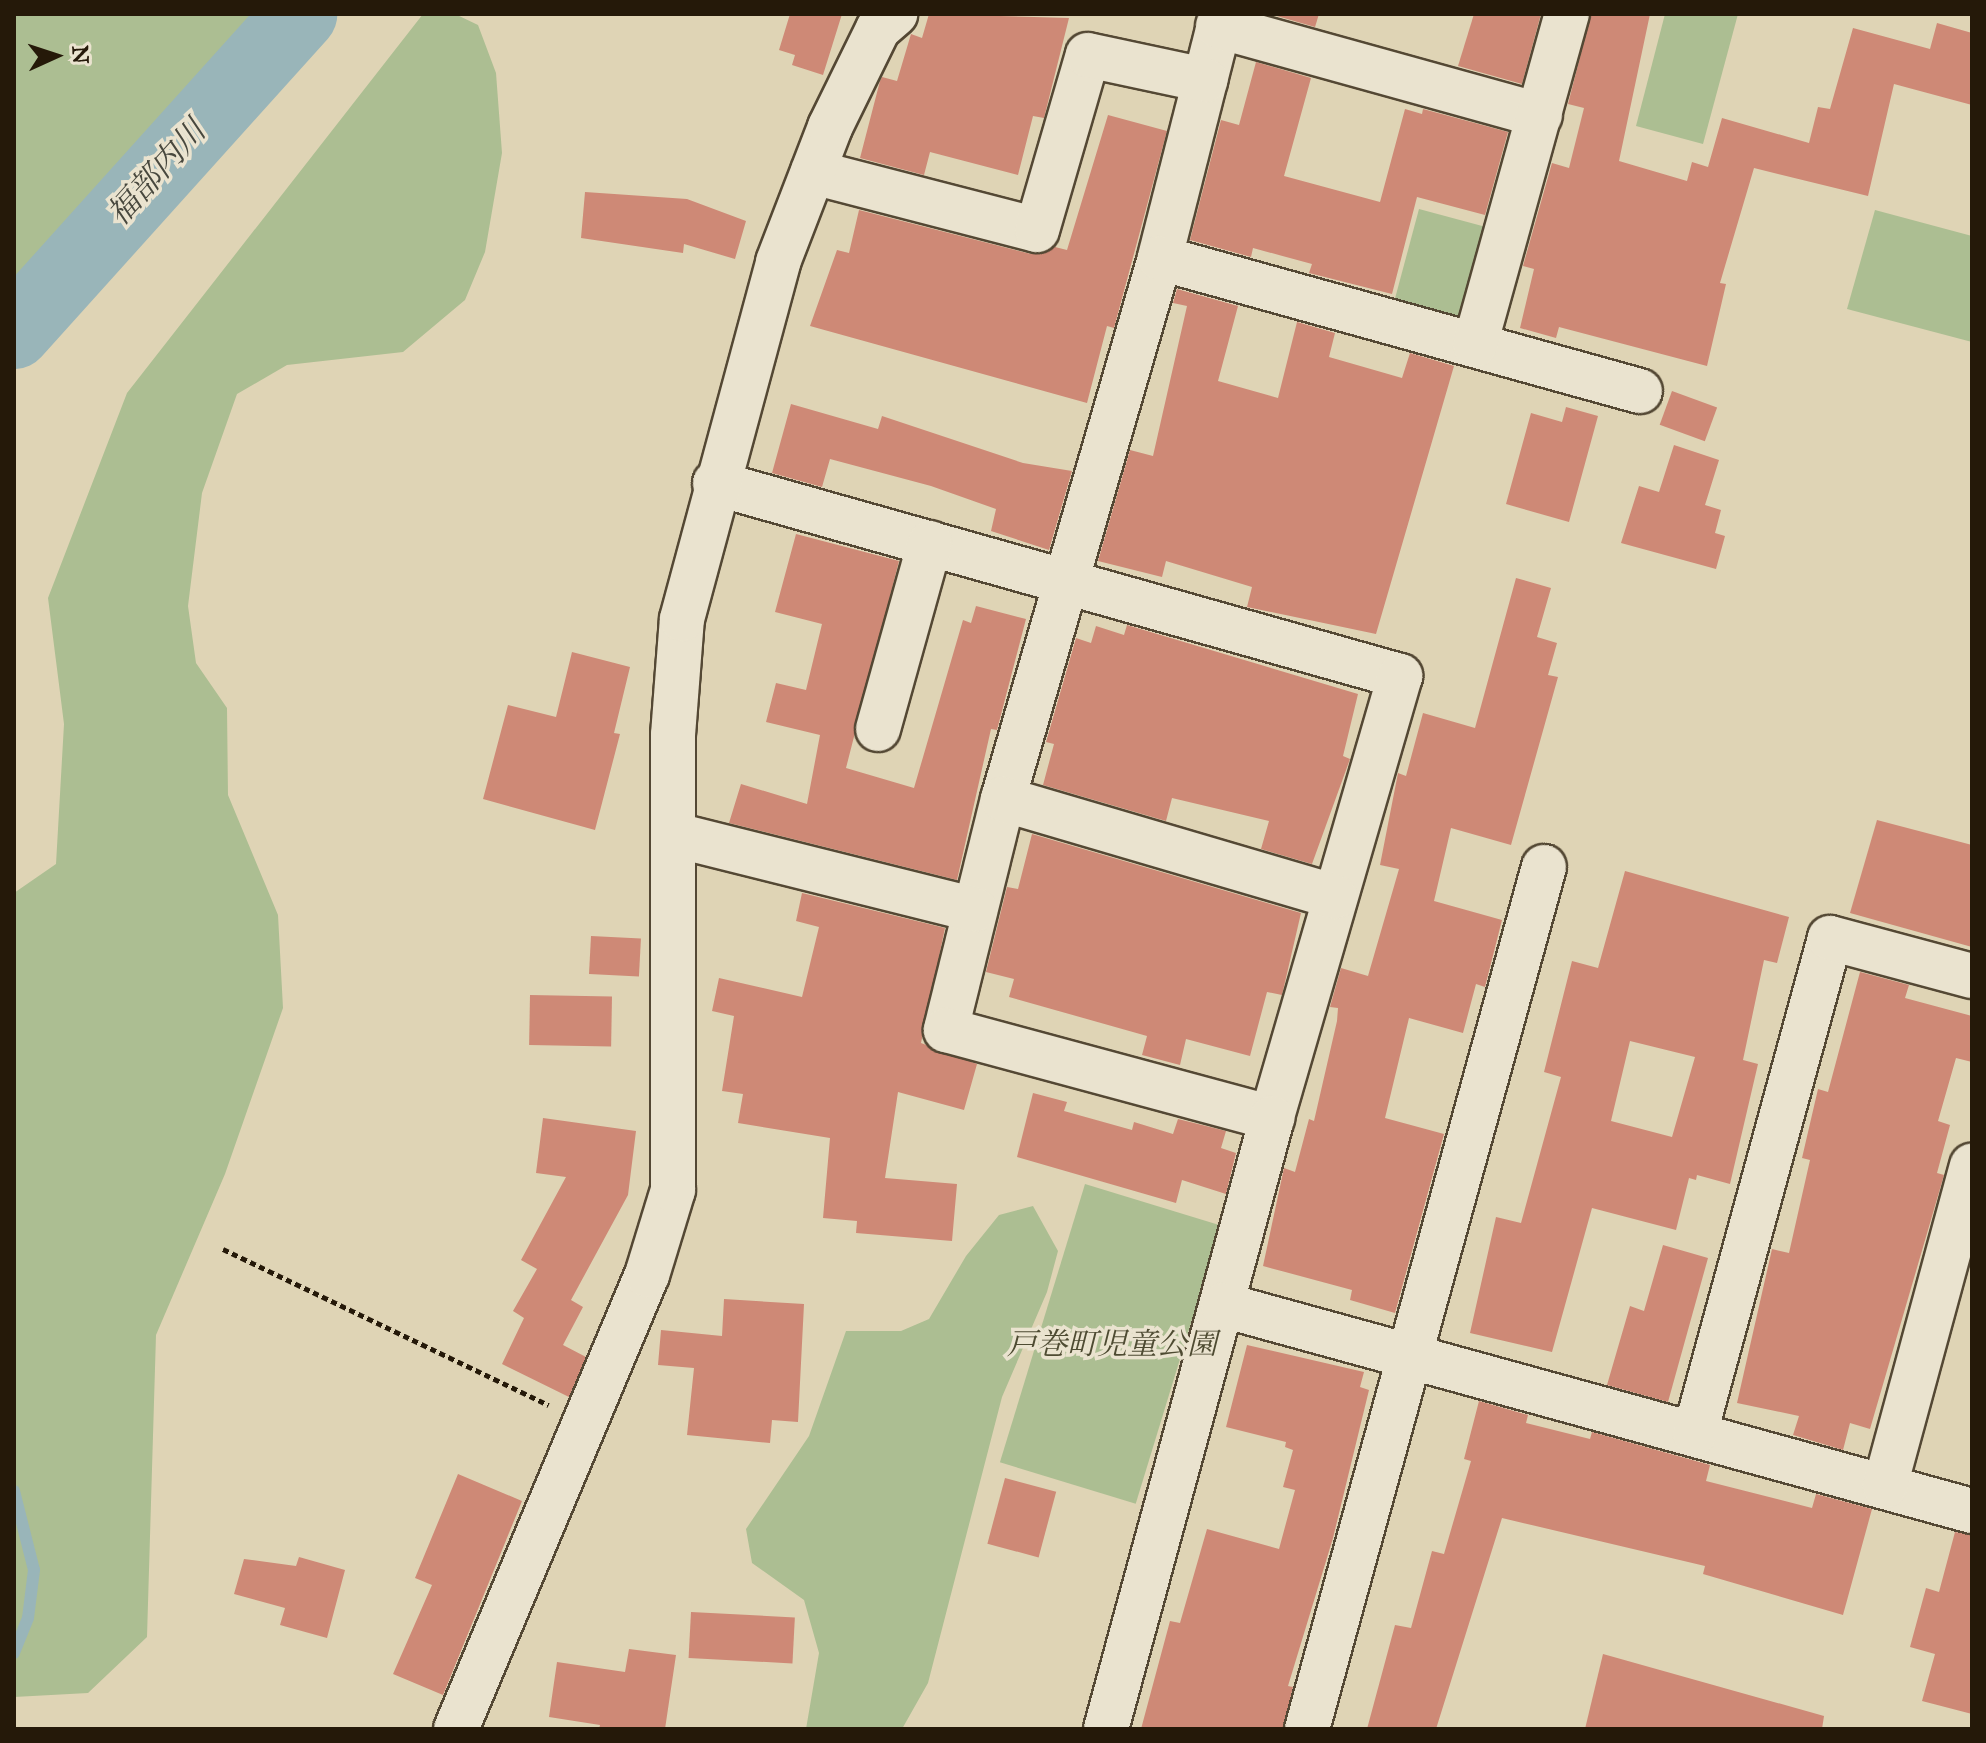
<!DOCTYPE html>
<html>
<head>
<meta charset="utf-8">
<style>
	body { margin:0 }
	#map { position:relative; width:1986px; height:1743px; overflow:hidden; background:#dfd4b5; font-family:"IM FELL Great Primer","Noto Serif JP",serif }
	div>[style] { position:absolute }
	[style*='--x'] { left:calc(var(--x)*1px); top:calc(var(--y)*1px); width:calc(var(--w)*1px); rotate:calc(var(--a)*1deg) }
	.green>* { inset:0; background:#acbe92; transform-origin:0 0 }
	.stream>* { height:12px; margin:-6px; padding:0 6px; transform-origin:6px; border-radius:6px; background:#99b5b9 }
	.river>* { height:74px; margin:-37px; padding:0 37px; transform-origin:37px; border-radius:37px; background:#99b5b9 }
	.building>* { inset:0; background:#ce8976; transform-origin:0 0 }
	.path>* { height:5px; margin-top:-2.5px; transform-origin:0; background:repeating-linear-gradient(90deg,#251909 0 6px,transparent 0 10px) }
	.roads { filter:drop-shadow(2px 0 #544834) drop-shadow(-2px 0 #544834) drop-shadow(0 2px #544834) drop-shadow(0 -2px #544834) }
	.minor>* { height:44px; margin:-22px; padding:0 22px; transform-origin:22px; border-radius:22px; background:#eae3cf }
	span { translate:-50% -50%; white-space:nowrap; text-align:center; line-height:1.15; -webkit-text-stroke:7px #eae3cf; paint-order:stroke }
	.park-label { font-size:30px; color:#4e4b32; font-style:italic }
	.water-label { font-size:32px; color:#48483e; font-style:italic }
	.frame { position:absolute; inset:0; border:16px solid #251909; pointer-events:none }
	.north { position:absolute; left:16px; top:16px; width:80px; height:80px; -webkit-text-stroke:6px #eae3cf; paint-order:stroke; rotate:87deg; font-size:22px; font-weight:700; line-height:32px; text-align:center; color:#251909 }
	.north::after { content:''; display:block; margin:auto; width:28px; height:36px; background:#251909; clip-path:polygon(50% 0,100% 100%,50% 72%,0 100%) }
</style>
</head>
<body>
<div id="map">
	<div class="green">
		<div style="clip-path:polygon(14px 14px,253px 14px,14px 282px)"></div>
		<div style="clip-path:polygon(423px 14px,455px 14px,478px 25px,496px 73px,502px 153px,485px 252px,465px 300px,403px 352px,287px 365px,237px 394px,202px 493px,188px 606px,196px 663px,227px 708px,228px 795px,278px 915px,283px 1008px,225px 1174px,156px 1335px,147px 1637px,88px 1693px,14px 1697px,14px 893px,56px 864px,64px 724px,48px 598px,127px 393px)"></div>
		<div style="clip-path:polygon(1665px 14px,1738px 14px,1703px 144px,1636px 126px)"></div>
		<div style="left:1419px;top:209px;width:77px;height:93px;rotate:15deg"></div>
		<div style="clip-path:polygon(1875px 210px,1972px 236px,1972px 342px,1847px 309px)"></div>
		<div style="left:1085px;top:1184px;width:142px;height:291px;rotate:17deg"></div>
		<div style="clip-path:polygon(1033px 1206px,1058px 1251px,1047px 1292px,1002px 1397px,928px 1683px,902px 1729px,806px 1729px,819px 1653px,804px 1600px,752px 1563px,746px 1529px,809px 1436px,846px 1331px,901px 1331px,929px 1319px,966px 1256px,999px 1215px)"></div>
	</div>
	<div class="stream">
		<div style="--x:14;--y:1491;--w:81;--a:75.8"></div>
		<div style="--x:34;--y:1570;--w:48;--a:97.1"></div>
		<div style="--x:28;--y:1618;--w:38;--a:112"></div>
	</div>
	<div class="river">
		<div style="--x:14;--y:332;--w:428;--a:-48"></div>
	</div>
	<div class="building">
		<div style="clip-path:polygon(790px 14px,842px 14px,823px 75px,792px 65px,795px 55px,779px 50px)"></div>
		<div style="clip-path:polygon(929px 14px,1069px 18px,1044px 118px,1033px 116px,1018px 175px,930px 152px,924px 175px,860px 158px,880px 81px,882px 77px,897px 81px,911px 34px,922px 38px)"></div>
		<div style="clip-path:polygon(1270px 14px,1319px 14px,1315px 27px)"></div>
		<div style="clip-path:polygon(1474px 14px,1541px 14px,1522px 84px,1458px 66px)"></div>
		<div style="clip-path:polygon(1591px 14px,1650px 14px,1619px 161px,1687px 181px,1692px 162px,1708px 167px,1722px 118px,1809px 143px,1818px 107px,1830px 109px,1853px 28px,1930px 49px,1937px 23px,1972px 33px,1972px 105px,1894px 84px,1868px 196px,1754px 168px,1720px 283px,1726px 284px,1707px 366px,1559px 327px,1556px 338px,1520px 328px,1534px 269px,1523px 266px,1552px 163px,1569px 168px,1584px 108px,1568px 104px)"></div>
		<div style="clip-path:polygon(1256px 62px,1311px 78px,1284px 176px,1380px 202px,1405px 109px,1422px 114px,1423px 109px,1508px 132px,1485px 215px,1417px 197px,1392px 294px,1309px 273px,1312px 264px,1253px 248px,1251px 257px,1190px 240px,1221px 120px,1239px 125px)"></div>
		<div style="clip-path:polygon(1108px 115px,1167px 131px,1114px 328px,1107px 326px,1087px 403px,810px 326px,837px 250px,849px 253px,859px 210px,1031px 254px,1055px 247px,1067px 250px)"></div>
		<div style="clip-path:polygon(585px 192px,687px 199px,746px 221px,735px 259px,684px 244px,683px 253px,581px 238px)"></div>
		<div style="clip-path:polygon(1177px 289px,1238px 306px,1218px 381px,1278px 398px,1297px 322px,1335px 333px,1329px 357px,1402px 378px,1410px 353px,1454px 366px,1376px 634px,1247px 607px,1252px 587px,1166px 561px,1162px 577px,1098px 561px,1130px 450px,1153px 456px,1187px 306px,1173px 303px)"></div>
		<div style="left:1672px;top:391px;width:48px;height:36px;rotate:20deg"></div>
		<div style="clip-path:polygon(791px 404px,878px 429px,882px 416px,1023px 463px,1072px 471px,1049px 550px,991px 531px,996px 509px,931px 486px,830px 459px,822px 487px,772px 473px)"></div>
		<div style="clip-path:polygon(1566px 407px,1598px 416px,1569px 522px,1506px 504px,1531px 413px,1562px 422px)"></div>
		<div style="clip-path:polygon(1674px 445px,1719px 460px,1705px 505px,1721px 510px,1715px 533px,1725px 536px,1716px 569px,1621px 543px,1639px 486px,1659px 492px)"></div>
		<div style="clip-path:polygon(796px 534px,899px 561px,846px 768px,914px 788px,963px 620px,971px 623px,976px 606px,1026px 619px,997px 730px,991px 729px,957px 880px,729px 823px,741px 784px,807px 804px,820px 735px,766px 722px,776px 683px,806px 690px,822px 624px,775px 612px)"></div>
		<div style="clip-path:polygon(1516px 578px,1551px 588px,1537px 637px,1557px 643px,1548px 675px,1558px 677px,1511px 845px,1451px 828px,1434px 901px,1502px 920px,1485px 987px,1476px 984px,1463px 1033px,1409px 1018px,1385px 1118px,1444px 1134px,1395px 1313px,1350px 1300px,1352px 1290px,1263px 1266px,1284px 1168px,1295px 1172px,1309px 1119px,1314px 1121px,1337px 1021px,1338px 1008px,1330px 1007px,1341px 968px,1368px 976px,1399px 869px,1380px 865px,1398px 773px,1406px 776px,1423px 713px,1475px 728px)"></div>
		<div style="clip-path:polygon(1127px 625px,1358px 694px,1343px 756px,1350px 759px,1312px 864px,1261px 849px,1269px 821px,1172px 798px,1166px 821px,1043px 785px,1054px 744px,1046px 742px,1076px 638px,1091px 643px,1096px 626px,1124px 635px)"></div>
		<div style="clip-path:polygon(572px 652px,630px 667px,614px 733px,620px 734px,595px 830px,483px 799px,508px 705px,556px 717px)"></div>
		<div style="clip-path:polygon(1877px 820px,1972px 845px,1972px 947px,1850px 913px)"></div>
		<div style="clip-path:polygon(1032px 834px,1301px 913px,1282px 995px,1267px 992px,1250px 1056px,1186px 1039px,1180px 1065px,1142px 1055px,1147px 1036px,1009px 997px,1014px 979px,986px 972px,1007px 887px,1018px 889px)"></div>
		<div style="clip-path:polygon(evenodd,1625px 871px,1789px 917px,1777px 963px,1764px 960px,1743px 1060px,1758px 1064px,1730px 1184px,1697px 1175px,1696px 1180px,1689px 1178px,1676px 1230px,1592px 1208px,1552px 1352px,1470px 1333px,1496px 1217px,1521px 1223px,1561px 1077px,1544px 1072px,1572px 961px,1598px 968px,1625px 871px,1630px 1041px,1695px 1057px,1672px 1137px,1611px 1121px,1630px 1041px)"></div>
		<div style="clip-path:polygon(802px 893px,945px 928px,921px 1043px,977px 1064px,964px 1110px,898px 1092px,885px 1178px,957px 1184px,952px 1241px,856px 1233px,857px 1221px,823px 1218px,830px 1138px,738px 1123px,743px 1094px,722px 1091px,734px 1016px,712px 1011px,719px 978px,802px 997px,819px 927px,796px 921px)"></div>
		<div style="left:591px;top:936px;width:50px;height:38px;rotate:3deg"></div>
		<div style="clip-path:polygon(1860px 972px,1909px 985px,1905px 998px,1972px 1016px,1972px 1062px,1956px 1058px,1938px 1121px,1950px 1125px,1937px 1173px,1944px 1175px,1870px 1429px,1850px 1423px,1843px 1450px,1793px 1435px,1799px 1416px,1737px 1403px,1772px 1249px,1789px 1253px,1810px 1160px,1802px 1158px,1818px 1089px,1828px 1092px)"></div>
		<div style="left:530px;top:995px;width:82px;height:50px;rotate:1deg"></div>
		<div style="clip-path:polygon(1033px 1093px,1067px 1102px,1064px 1111px,1132px 1130px,1134px 1122px,1173px 1134px,1178px 1119px,1226px 1131px,1221px 1148px,1236px 1153px,1226px 1194px,1182px 1180px,1176px 1203px,1017px 1157px)"></div>
		<div style="clip-path:polygon(543px 1118px,636px 1131px,628px 1195px,571px 1300px,583px 1307px,563px 1345px,586px 1357px,569px 1397px,502px 1364px,524px 1318px,513px 1311px,537px 1269px,521px 1260px,566px 1177px,536px 1173px)"></div>
		<div style="clip-path:polygon(1663px 1245px,1708px 1258px,1668px 1402px,1607px 1385px,1630px 1306px,1644px 1311px)"></div>
		<div style="clip-path:polygon(724px 1299px,804px 1304px,798px 1422px,772px 1420px,770px 1443px,687px 1435px,694px 1368px,658px 1365px,661px 1330px,722px 1336px)"></div>
		<div style="clip-path:polygon(1247px 1345px,1364px 1372px,1360px 1387px,1369px 1390px,1333px 1538px,1288px 1686px,1293px 1687px,1283px 1729px,1141px 1729px,1170px 1621px,1180px 1623px,1207px 1529px,1279px 1549px,1295px 1490px,1283px 1487px,1293px 1450px,1285px 1447px,1286px 1442px,1226px 1427px)"></div>
		<div style="clip-path:polygon(1479px 1401px,1528px 1415px,1526px 1423px,1590px 1439px,1592px 1432px,1710px 1465px,1706px 1481px,1812px 1508px,1816px 1494px,1872px 1509px,1843px 1615px,1703px 1574px,1705px 1566px,1502px 1518px,1436px 1729px,1367px 1729px,1395px 1625px,1411px 1628px,1432px 1551px,1444px 1554px,1471px 1461px,1464px 1459px)"></div>
		<div style="clip-path:polygon(458px 1474px,522px 1501px,443px 1695px,393px 1674px,432px 1585px,415px 1578px)"></div>
		<div style="left:1005px;top:1478px;width:53px;height:68px;rotate:15deg"></div>
		<div style="clip-path:polygon(1955px 1532px,1972px 1535px,1972px 1714px,1922px 1701px,1935px 1654px,1910px 1647px,1926px 1588px,1939px 1592px)"></div>
		<div style="clip-path:polygon(299px 1557px,345px 1570px,327px 1638px,280px 1625px,285px 1608px,234px 1594px,244px 1559px,296px 1566px)"></div>
		<div style="left:691px;top:1612px;width:104px;height:46px;rotate:3deg"></div>
		<div style="clip-path:polygon(629px 1649px,676px 1655px,665px 1729px,599px 1729px,600px 1725px,549px 1717px,557px 1662px,625px 1672px)"></div>
		<div style="clip-path:polygon(1603px 1654px,1824px 1716px,1822px 1729px,1585px 1729px)"></div>
	</div>
	<div class="path">
		<div style="--x:223;--y:1249;--w:361;--a:25.6"></div>
	</div>
	<div class="roads">
		<div class="minor">
			<div style="--x:1222;--y:14;--w:252;--a:104.3"></div>
			<div style="--x:1160;--y:258;--w:563;--a:106.18"></div>
			<div style="--x:1003;--y:799;--w:238;--a:103.9"></div>
			<div style="--x:946;--y:1030;--w:338;--a:15.1"></div>
			<div style="--x:1218;--y:26;--w:334;--a:15.5"></div>
			<div style="--x:813;--y:172;--w:231;--a:14.5"></div>
			<div style="--x:1037;--y:230;--w:182;--a:-73.8"></div>
			<div style="--x:1088;--y:55;--w:120;--a:12.1"></div>
			<div style="--x:1160;--y:258;--w:498;--a:15.5"></div>
			<div style="--x:1475;--y:345;--w:344;--a:-74.5"></div>
			<div style="--x:715;--y:483;--w:712;--a:15.74"></div>
			<div style="--x:1400;--y:676;--w:460;--a:106.2"></div>
			<div style="--x:1272;--y:1118;--w:633;--a:105.2"></div>
			<div style="--x:878;--y:729;--w:193;--a:-74.4"></div>
			<div style="--x:1003;--y:799;--w:346;--a:16.4"></div>
			<div style="--x:675;--y:835;--w:309;--a:14"></div>
			<div style="--x:1223;--y:1305;--w:777;--a:15.38"></div>
			<div style="--x:1695;--y:1433;--w:513;--a:-74.74"></div>
			<div style="--x:1830;--y:938;--w:147;--a:15"></div>
			<div style="--x:1885;--y:1486;--w:332;--a:-74.8"></div>
			<div style="--x:456;--y:1729;--w:493;--a:-67.2"></div>
			<div style="--x:647;--y:1275;--w:89;--a:-73"></div>
			<div style="--x:673;--y:1190;--w:455;--a:-90"></div>
			<div style="--x:673;--y:735;--w:116;--a:-85.6"></div>
			<div style="--x:682;--y:619;--w:370;--a:-74.9"></div>
			<div style="--x:778;--y:262;--w:145;--a:-68.9"></div>
			<div style="--x:830;--y:127;--w:109;--a:-63.9"></div>
			<div style="--x:878;--y:29;--w:23;--a:-41"></div>
			<div style="--x:1307;--y:1729;--w:894;--a:-74.63"></div>
		</div>
	</div>
	<div class="park-label">
		<span style="left:1112px;top:1344px">戸巻町児童公園</span>
	</div>
	<div class="water-label">
		<span style="left:157px;top:173px;rotate:-48deg">福部内川</span>
	</div>
	<div class="frame"></div>
	<div class="north">N</div>
</div>
</body>
</html>
